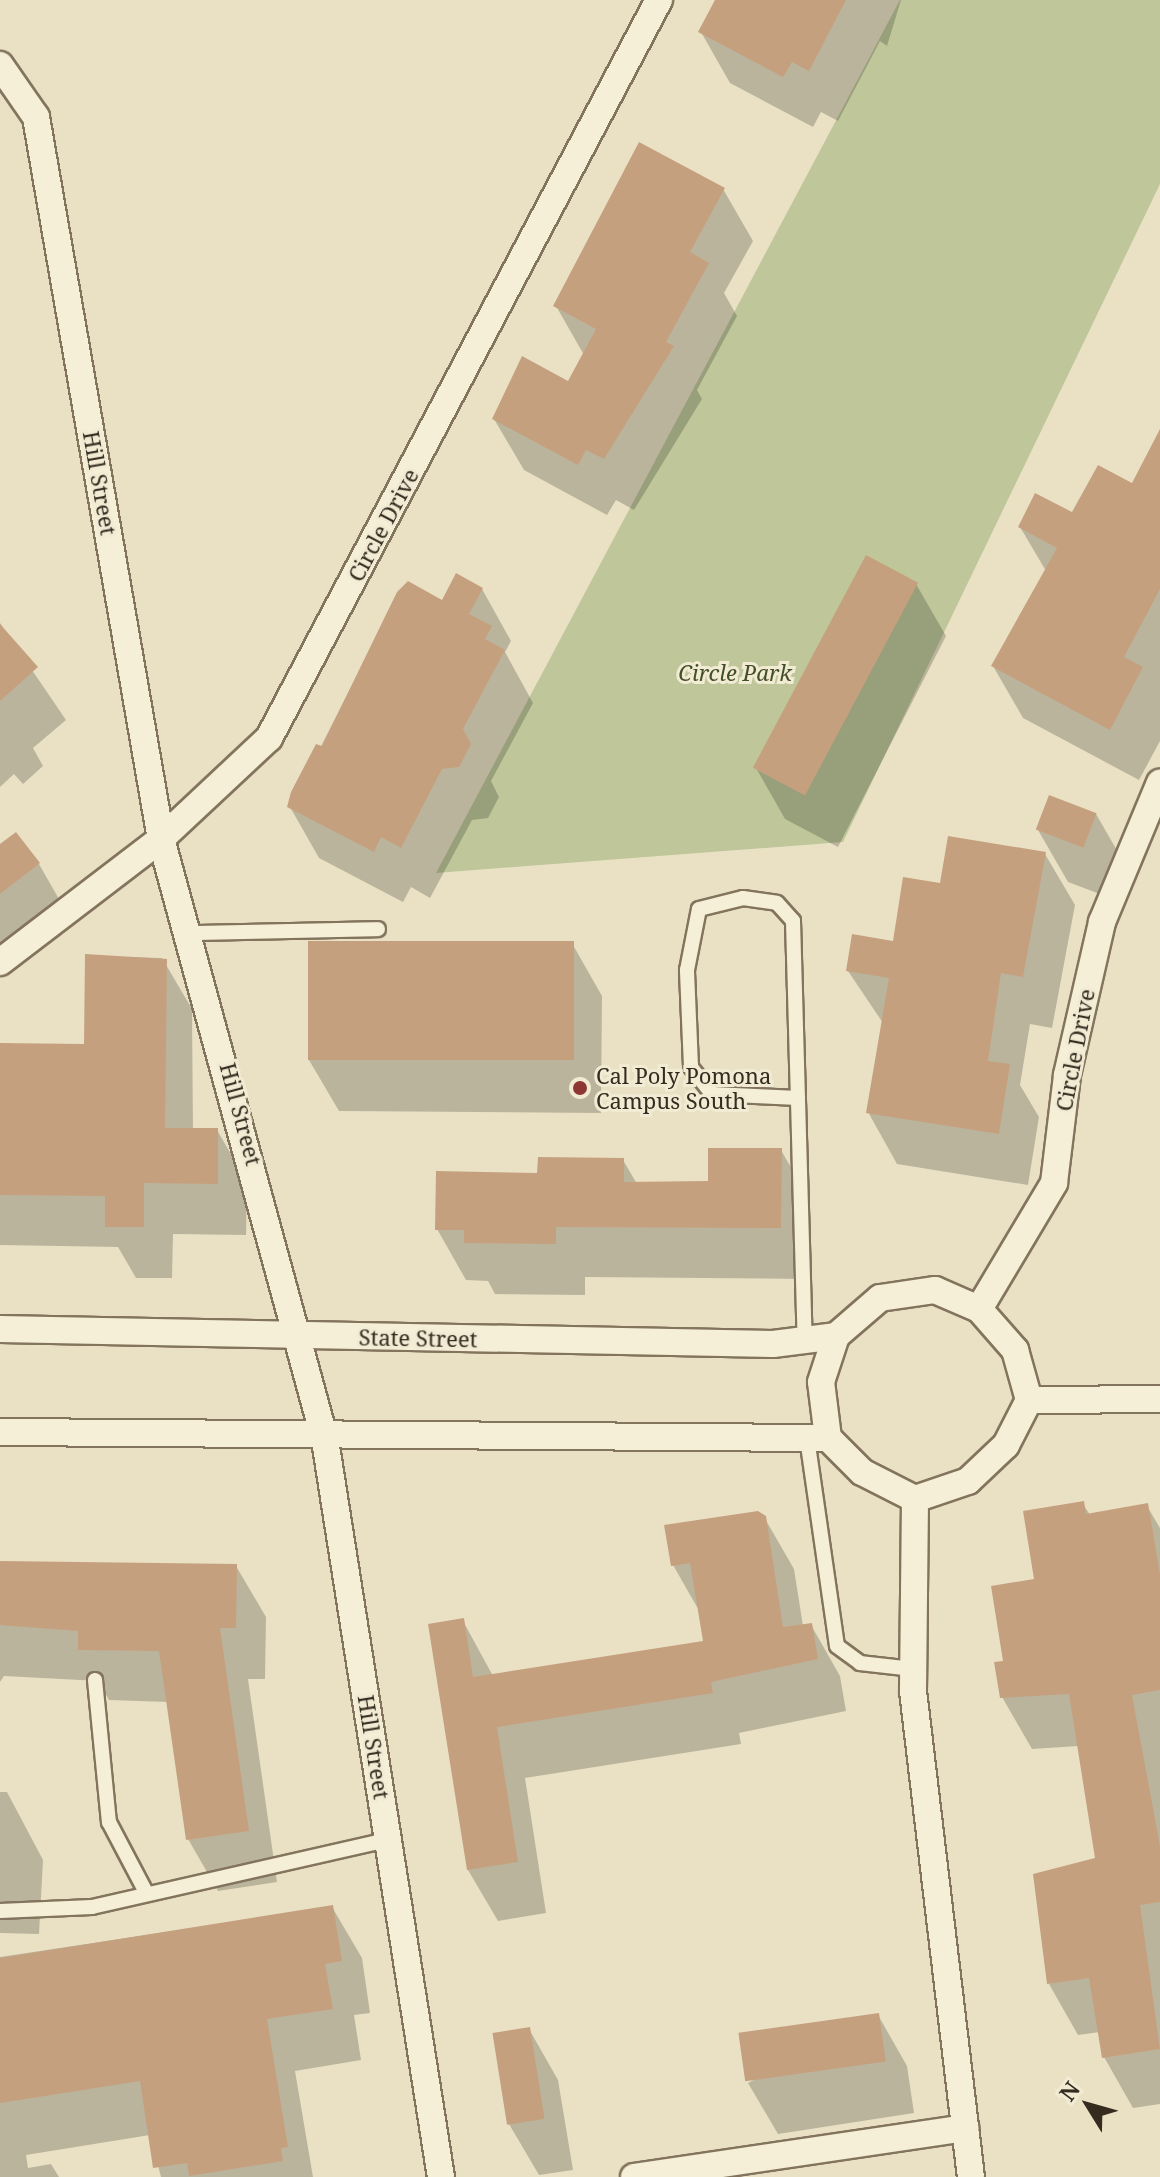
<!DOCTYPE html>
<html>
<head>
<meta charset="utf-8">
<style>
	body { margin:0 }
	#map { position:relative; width:1160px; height:2177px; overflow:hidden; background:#eae1c5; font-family:"Noto Serif",serif }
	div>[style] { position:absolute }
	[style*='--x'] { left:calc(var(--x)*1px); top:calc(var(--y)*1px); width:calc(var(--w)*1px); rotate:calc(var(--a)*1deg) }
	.green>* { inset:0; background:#bfc79a }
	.shadow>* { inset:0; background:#0003 }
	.building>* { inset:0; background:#c5a07e; transform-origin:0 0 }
	.roads { filter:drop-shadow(2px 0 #83745d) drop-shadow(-2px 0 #83745d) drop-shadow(0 2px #83745d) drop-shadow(0 -2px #83745d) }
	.lane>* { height:14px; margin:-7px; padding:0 7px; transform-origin:7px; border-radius:7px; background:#f6efd7 }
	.street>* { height:26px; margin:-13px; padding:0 13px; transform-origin:13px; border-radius:13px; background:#f6efd7 }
	.dots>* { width:22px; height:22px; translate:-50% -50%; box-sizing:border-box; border:4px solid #f2ebd4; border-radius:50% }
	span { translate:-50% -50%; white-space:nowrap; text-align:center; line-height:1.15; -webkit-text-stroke:6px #f2ebd4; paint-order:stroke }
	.street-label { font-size:22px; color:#352b1f }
	.park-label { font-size:22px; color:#434f28; font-style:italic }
	.poi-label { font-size:22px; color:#352b1f }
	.left { translate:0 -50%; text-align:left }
	.north { position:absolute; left:1048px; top:2065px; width:80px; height:80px; -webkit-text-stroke:6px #f2ebd4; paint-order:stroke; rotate:307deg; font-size:22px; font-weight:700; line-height:32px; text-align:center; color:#352b1f }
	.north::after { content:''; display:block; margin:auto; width:28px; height:36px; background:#352b1f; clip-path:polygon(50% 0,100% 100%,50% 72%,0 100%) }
</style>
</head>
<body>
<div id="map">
	<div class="green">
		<div style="clip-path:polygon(900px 0,1160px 0,1160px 184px,843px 842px,436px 873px)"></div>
	</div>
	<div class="shadow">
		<div style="clip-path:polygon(715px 0,901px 0,887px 46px,880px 41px,838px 121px,821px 112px,813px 127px,730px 83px,701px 32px)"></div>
		<div style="clip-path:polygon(723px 189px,753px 241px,724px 293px,737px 316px,697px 390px,702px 399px,634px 510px,616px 500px,607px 515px,524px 470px,494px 419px,569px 384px,584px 355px,556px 306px)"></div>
		<div style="clip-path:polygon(1160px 434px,1160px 741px,1139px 780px,1023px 718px,993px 666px,1046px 571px,1020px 527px,1073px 515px,1132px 486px)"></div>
		<div style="clip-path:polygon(916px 584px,946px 636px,838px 847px,785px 819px,756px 768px)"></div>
		<div style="clip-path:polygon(482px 589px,511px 641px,505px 652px,533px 703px,491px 781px,499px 797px,488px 818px,472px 820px,430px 898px,411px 887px,403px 902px,319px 858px,290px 807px,399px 593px,443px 602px)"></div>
		<div style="clip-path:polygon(0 623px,66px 720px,33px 748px,43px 766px,23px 784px,14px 774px,0 787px)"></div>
		<div style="clip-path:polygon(1096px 814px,1126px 866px,1113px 899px,1068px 882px,1038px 830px)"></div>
		<div style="clip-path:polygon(0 847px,39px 864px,68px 915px,0 967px)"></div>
		<div style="clip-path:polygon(1045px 854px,1075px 905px,1052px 1028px,1030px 1024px,1020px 1085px,1039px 1117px,1028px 1185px,897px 1164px,868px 1112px,883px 1023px,848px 971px,895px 943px,942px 885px)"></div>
		<div style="clip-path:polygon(573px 945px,602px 996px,601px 1113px,339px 1111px,309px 1060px)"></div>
		<div style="clip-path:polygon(87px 956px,162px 958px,192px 1009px,193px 1130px,217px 1130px,247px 1182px,246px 1235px,173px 1234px,172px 1278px,136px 1278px,118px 1247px,0 1245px,0 1045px,86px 1046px)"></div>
		<div style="clip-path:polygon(781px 1150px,810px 1201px,810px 1279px,585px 1277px,585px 1295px,495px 1294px,488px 1281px,466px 1280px,437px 1229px,539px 1175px,623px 1160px,637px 1184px,710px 1183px)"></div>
		<div style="clip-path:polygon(1083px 1504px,1090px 1515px,1147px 1506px,1160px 1528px,1160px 2104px,1133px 2108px,1104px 2057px,1100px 2032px,1078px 2035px,1049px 1984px,1098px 1859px,1079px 1746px,1032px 1749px,1002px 1697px,1006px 1662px,1036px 1580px)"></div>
		<div style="clip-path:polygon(764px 1517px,794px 1569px,803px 1626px,811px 1625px,840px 1676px,846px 1711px,739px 1733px,741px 1744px,525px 1778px,546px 1913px,498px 1921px,468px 1870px,463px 1621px,493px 1676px,705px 1643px,701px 1614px,673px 1565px)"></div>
		<div style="clip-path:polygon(0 1563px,236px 1566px,266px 1617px,265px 1679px,248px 1679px,277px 1882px,218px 1891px,188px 1839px,168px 1702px,109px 1700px,99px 1681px,4px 1676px,0 1682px)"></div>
		<div style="clip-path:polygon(0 1792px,7px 1792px,43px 1860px,39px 1934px,0 1933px)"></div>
		<div style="clip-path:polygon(332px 1907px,362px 1958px,370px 2013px,354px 2015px,361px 2060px,295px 2071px,313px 2177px,161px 2177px,150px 2135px,26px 2155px,28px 2168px,51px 2164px,59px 2177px,0 2177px,0 1957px)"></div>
		<div style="clip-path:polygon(878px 2015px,907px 2066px,914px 2113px,778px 2134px,748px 2083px)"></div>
		<div style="clip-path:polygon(529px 2029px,558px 2080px,573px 2170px,539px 2175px,509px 2124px)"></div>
	</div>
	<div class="building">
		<div style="clip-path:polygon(715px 0,846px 0,809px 71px,792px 62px,783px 77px,698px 32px)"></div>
		<div style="clip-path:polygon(639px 142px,725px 188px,690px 252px,709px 263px,666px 342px,674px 346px,604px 459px,586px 450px,578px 465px,492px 419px,522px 356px,568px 381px,596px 329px,553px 306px)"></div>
		<div style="clip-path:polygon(1160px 429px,1160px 589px,1124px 657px,1143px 667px,1110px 730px,991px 666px,1057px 548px,1018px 527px,1035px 493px,1072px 512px,1098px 465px,1132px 483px)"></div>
		<div style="left:866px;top:555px;width:59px;height:241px;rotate:28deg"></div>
		<div style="clip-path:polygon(456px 573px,483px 588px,469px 614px,492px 626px,485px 639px,505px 650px,463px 729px,471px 744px,459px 767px,442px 769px,401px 848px,381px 837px,374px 852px,287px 807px,291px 792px,316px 744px,322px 746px,397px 592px,408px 581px,442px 600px)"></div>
		<div style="clip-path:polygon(0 624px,38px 667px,0 701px)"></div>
		<div style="left:1049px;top:795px;width:51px;height:37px;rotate:21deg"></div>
		<div style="clip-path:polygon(16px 832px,40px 863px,0 894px,0 844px)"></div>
		<div style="clip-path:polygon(948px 836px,1046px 852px,1023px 977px,1001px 973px,988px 1061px,1010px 1064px,999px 1134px,866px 1113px,889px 978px,846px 971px,852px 934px,893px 941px,903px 877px,940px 883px)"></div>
		<div style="left:308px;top:941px;width:266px;height:119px"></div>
		<div style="clip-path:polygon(85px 954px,167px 959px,165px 1128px,218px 1128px,218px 1184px,144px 1183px,144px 1227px,105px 1227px,105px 1196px,0 1195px,0 1043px,84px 1044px)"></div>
		<div style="clip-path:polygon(708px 1148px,782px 1148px,781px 1228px,556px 1227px,556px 1244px,464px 1243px,464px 1230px,435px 1230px,436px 1171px,537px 1173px,538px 1157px,624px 1158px,624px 1182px,708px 1181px)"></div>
		<div style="clip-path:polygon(1084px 1501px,1086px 1514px,1148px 1503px,1160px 1574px,1160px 1690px,1132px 1695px,1160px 1846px,1160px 1902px,1140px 1905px,1160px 2049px,1102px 2058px,1089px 1978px,1047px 1984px,1033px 1874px,1095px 1858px,1069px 1694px,1000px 1698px,994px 1662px,1003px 1661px,991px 1586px,1034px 1579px,1023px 1511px)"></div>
		<div style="clip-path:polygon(758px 1511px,766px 1516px,783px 1627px,812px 1623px,818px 1659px,711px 1682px,713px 1693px,497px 1727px,518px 1862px,467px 1870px,428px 1624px,464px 1618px,473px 1677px,703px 1641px,690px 1563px,671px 1566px,664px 1525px)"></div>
		<div style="clip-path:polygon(0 1561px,237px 1564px,236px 1628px,220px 1628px,249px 1831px,186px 1840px,159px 1651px,78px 1650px,78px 1631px,0 1625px)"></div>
		<div style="clip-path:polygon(333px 1905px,342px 1961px,325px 1964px,333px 2009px,267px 2019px,288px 2147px,281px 2148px,283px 2161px,189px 2176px,187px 2163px,153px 2168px,140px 2081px,0 2103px,0 1958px)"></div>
		<div style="left:879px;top:2013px;width:49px;height:142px;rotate:82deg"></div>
		<div style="left:530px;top:2027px;width:93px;height:38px;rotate:81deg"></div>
	</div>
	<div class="roads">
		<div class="lane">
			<div style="--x:192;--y:933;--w:186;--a:-1.2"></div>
			<div style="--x:798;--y:1098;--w:86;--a:-177.3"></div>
			<div style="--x:712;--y:1094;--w:34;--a:-128"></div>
			<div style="--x:691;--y:1067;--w:97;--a:-92.4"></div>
			<div style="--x:687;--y:970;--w:62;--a:-78.9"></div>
			<div style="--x:699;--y:909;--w:45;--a:-14"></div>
			<div style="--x:743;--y:898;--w:34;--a:8"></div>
			<div style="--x:777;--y:903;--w:24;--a:48"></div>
			<div style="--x:793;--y:921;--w:419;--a:88.4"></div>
			<div style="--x:807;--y:1438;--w:210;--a:81.8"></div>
			<div style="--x:837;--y:1646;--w:29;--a:36"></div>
			<div style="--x:860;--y:1663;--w:53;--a:6.5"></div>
			<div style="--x:95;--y:1680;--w:143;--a:84.4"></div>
			<div style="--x:109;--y:1822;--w:81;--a:62.2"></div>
			<div style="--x:0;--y:1911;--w:92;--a:-2.5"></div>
			<div style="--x:92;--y:1907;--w:303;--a:-12.8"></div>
		</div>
		<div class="street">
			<div style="--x:0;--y:65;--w:63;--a:55.3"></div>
			<div style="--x:36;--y:117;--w:733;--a:80.18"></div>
			<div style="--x:161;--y:839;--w:623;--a:74.74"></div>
			<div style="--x:325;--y:1440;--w:746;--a:81.06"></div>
			<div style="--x:0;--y:962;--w:203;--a:-37.4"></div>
			<div style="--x:161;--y:839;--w:148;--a:-43.1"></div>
			<div style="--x:269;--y:738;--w:835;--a:-62.15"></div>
			<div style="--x:935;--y:1290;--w:48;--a:23.4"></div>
			<div style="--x:979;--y:1309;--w:55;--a:48.7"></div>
			<div style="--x:1015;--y:1350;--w:52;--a:74.4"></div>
			<div style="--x:1029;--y:1400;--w:51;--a:117.1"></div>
			<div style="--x:1006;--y:1445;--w:52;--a:136.5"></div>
			<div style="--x:968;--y:1481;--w:56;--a:161.2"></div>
			<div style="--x:915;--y:1499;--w:59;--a:-153"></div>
			<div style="--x:862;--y:1472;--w:48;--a:-135"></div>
			<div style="--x:828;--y:1438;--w:56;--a:-97.1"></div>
			<div style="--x:821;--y:1382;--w:48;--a:-71.9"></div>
			<div style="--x:836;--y:1336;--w:58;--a:-40.8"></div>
			<div style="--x:880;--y:1298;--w:56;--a:-8.3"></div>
			<div style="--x:979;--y:1309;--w:147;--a:-59.2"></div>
			<div style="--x:1054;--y:1183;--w:109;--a:-83.1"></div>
			<div style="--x:1067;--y:1075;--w:157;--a:-77.1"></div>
			<div style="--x:1102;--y:922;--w:151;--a:-67.4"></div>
			<div style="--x:0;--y:1329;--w:773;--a:1.11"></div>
			<div style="--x:773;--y:1344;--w:64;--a:-7.2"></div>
			<div style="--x:1029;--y:1400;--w:131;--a:-0.4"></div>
			<div style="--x:0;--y:1432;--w:828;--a:0.42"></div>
			<div style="--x:915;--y:1499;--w:192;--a:90.6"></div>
			<div style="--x:913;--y:1691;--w:489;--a:83.2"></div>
			<div style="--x:634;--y:2177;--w:335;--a:-8.4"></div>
		</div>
	</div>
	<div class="dots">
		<div style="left:580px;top:1088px;background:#8d3732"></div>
	</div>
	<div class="street-label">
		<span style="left:100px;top:483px;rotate:80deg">Hill Street</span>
		<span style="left:383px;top:525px;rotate:-62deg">Circle Drive</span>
		<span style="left:1075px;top:1050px;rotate:-79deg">Circle Drive</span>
		<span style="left:241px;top:1114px;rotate:75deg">Hill Street</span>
		<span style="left:418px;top:1338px;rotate:1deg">State Street</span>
		<span style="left:374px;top:1747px;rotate:81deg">Hill Street</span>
	</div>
	<div class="park-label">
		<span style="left:735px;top:673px">Circle Park</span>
	</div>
	<div class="poi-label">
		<span class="left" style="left:596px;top:1088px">Cal Poly Pomona<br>Campus South</span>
	</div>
	<div class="north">N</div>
</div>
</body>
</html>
